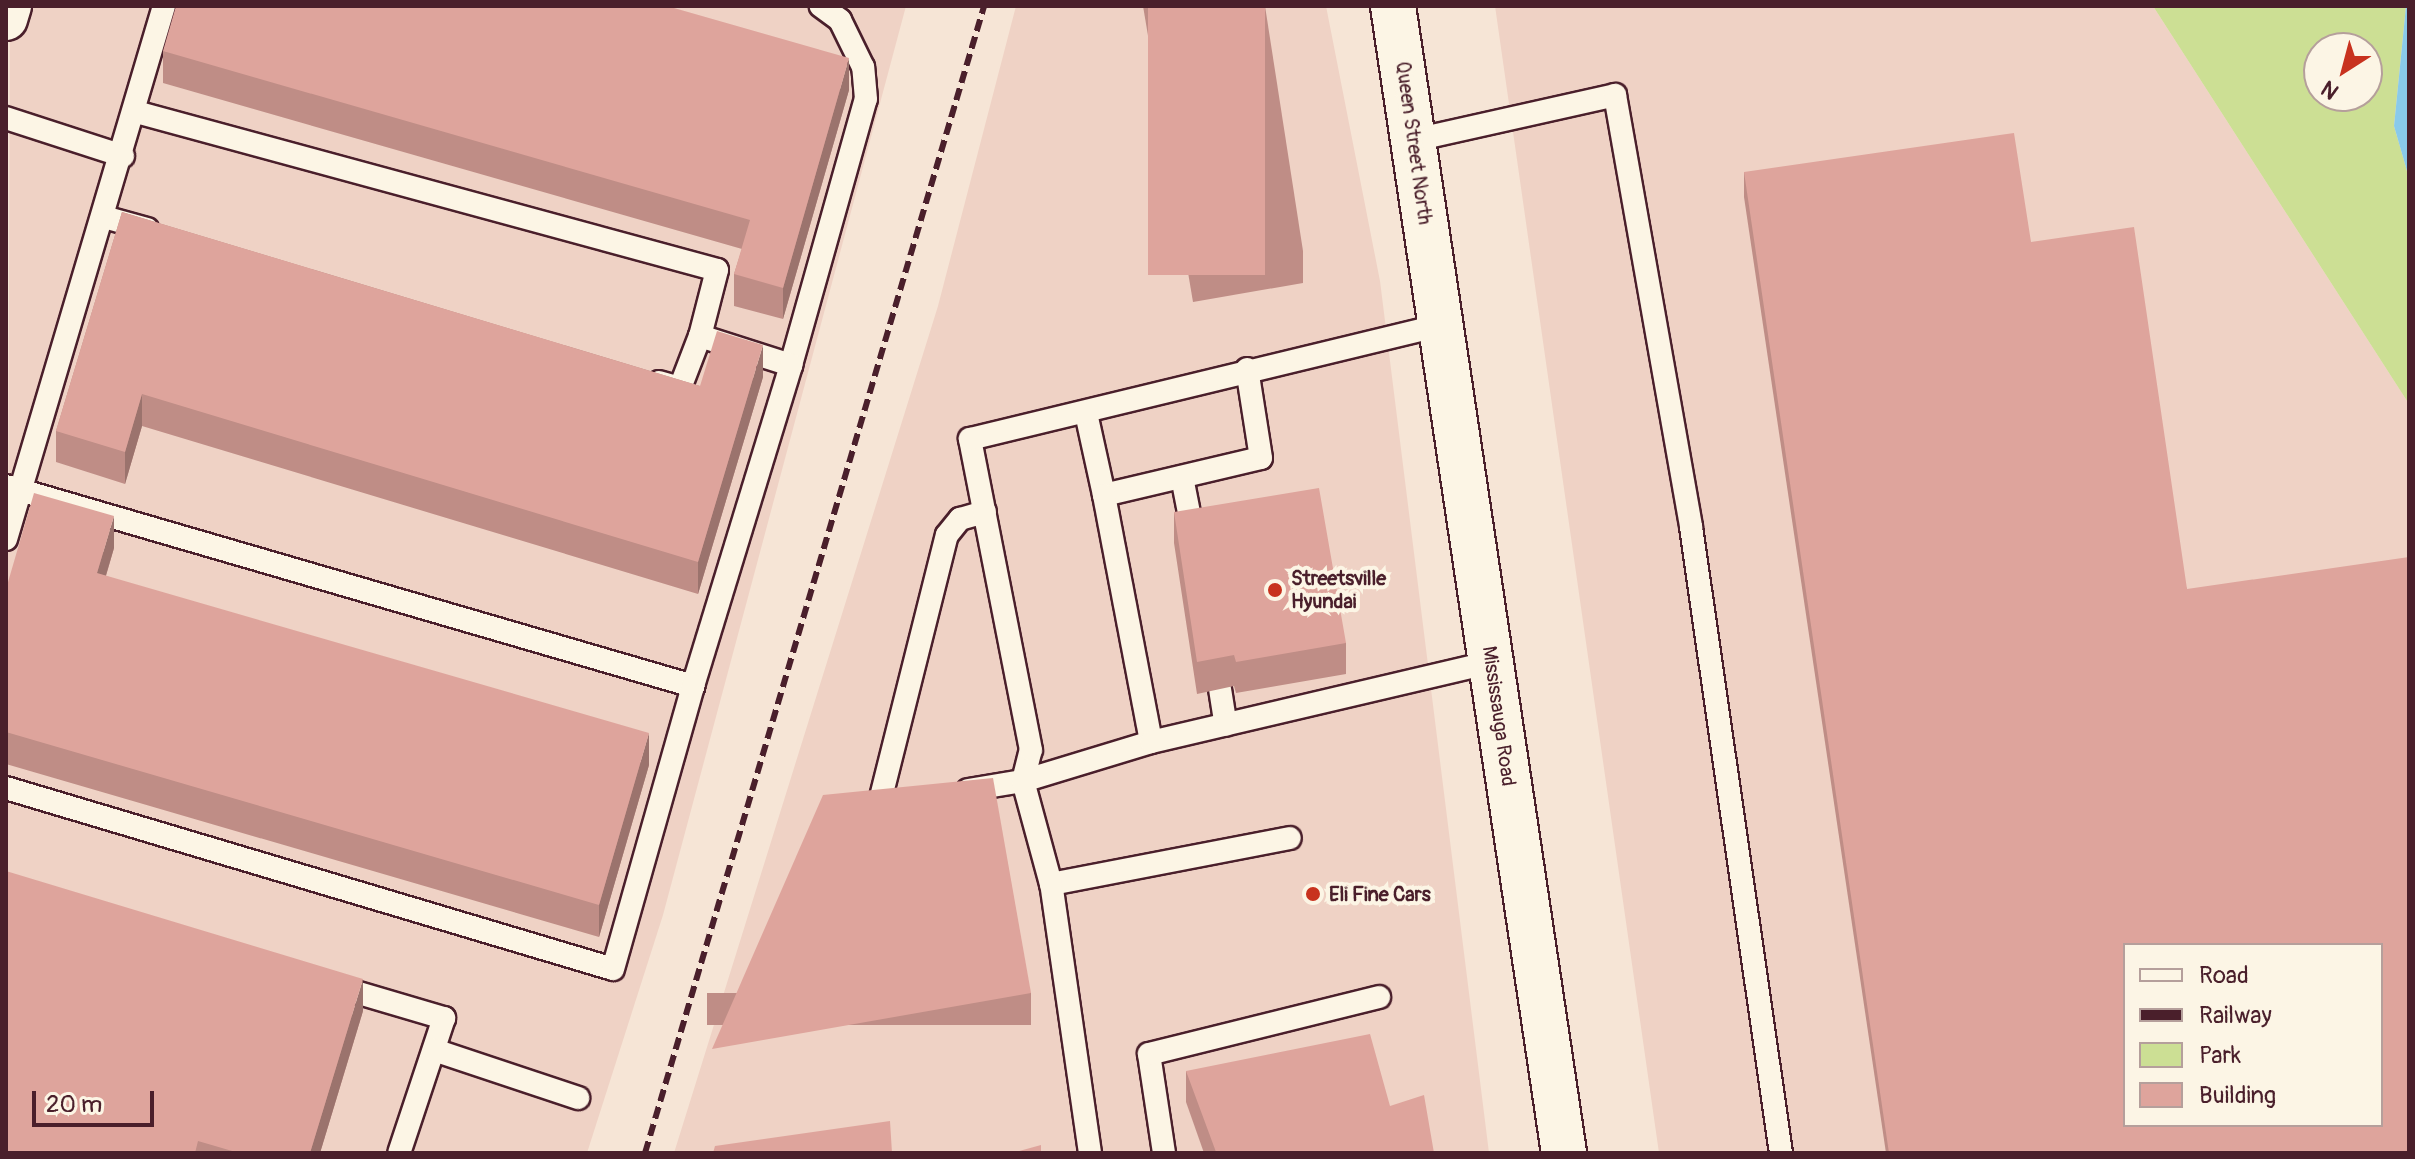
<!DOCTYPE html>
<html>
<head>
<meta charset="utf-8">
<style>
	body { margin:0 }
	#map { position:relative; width:2415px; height:1159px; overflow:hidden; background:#f6e5d6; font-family:Pangolin,sans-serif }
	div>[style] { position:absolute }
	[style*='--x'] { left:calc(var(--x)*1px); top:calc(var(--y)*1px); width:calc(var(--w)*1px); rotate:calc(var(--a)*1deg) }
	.built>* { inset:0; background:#efd2c5 }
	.green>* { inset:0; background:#ccdf94 }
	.water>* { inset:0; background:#89caea }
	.roads { filter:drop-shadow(2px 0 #4a1f2b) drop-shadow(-2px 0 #4a1f2b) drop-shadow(0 2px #4a1f2b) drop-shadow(0 -2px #4a1f2b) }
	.service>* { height:22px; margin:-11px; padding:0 11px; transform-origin:11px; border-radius:11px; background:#fcf5e5 }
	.minor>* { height:42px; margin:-21px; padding:0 21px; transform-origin:21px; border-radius:21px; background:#fcf5e5 }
	.secondary>* { height:44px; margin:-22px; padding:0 22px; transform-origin:22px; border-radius:22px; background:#fcf5e5 }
	.rail>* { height:6px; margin-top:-3px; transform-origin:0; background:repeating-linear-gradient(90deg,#4a1f2b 0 12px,transparent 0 18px) }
	.wall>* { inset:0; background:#bf8d86; transform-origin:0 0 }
	.shaded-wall>* { inset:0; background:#9b736d }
	.building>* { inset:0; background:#dea49c; transform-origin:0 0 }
	.dots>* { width:22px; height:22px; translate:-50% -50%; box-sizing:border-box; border:4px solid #fcf5e5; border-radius:50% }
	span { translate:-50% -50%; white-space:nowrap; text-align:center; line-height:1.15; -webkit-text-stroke:8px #fcf5e5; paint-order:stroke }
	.street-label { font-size:20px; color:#4a1f2b }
	.poi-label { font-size:20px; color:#4a1f2b; font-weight:700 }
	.left { translate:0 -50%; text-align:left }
	.frame { position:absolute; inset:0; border:8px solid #4a1f2b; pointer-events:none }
	.legend { position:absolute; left:2123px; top:943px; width:260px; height:184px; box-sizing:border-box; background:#fcf5e5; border:2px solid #b59f9b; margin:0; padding:10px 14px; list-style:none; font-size:24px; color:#4a1f2b }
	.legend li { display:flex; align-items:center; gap:16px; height:40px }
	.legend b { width:40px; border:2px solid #b59f9b }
	.north { position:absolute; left:2303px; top:32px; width:80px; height:80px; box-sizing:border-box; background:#fcf5e5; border:2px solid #b59f9b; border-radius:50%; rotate:216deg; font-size:22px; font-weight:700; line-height:32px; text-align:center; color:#4a1f2b }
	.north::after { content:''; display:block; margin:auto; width:28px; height:36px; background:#c8321e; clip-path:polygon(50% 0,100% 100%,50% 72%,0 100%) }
	.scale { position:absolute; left:32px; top:1091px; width:122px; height:36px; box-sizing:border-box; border:4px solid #4a1f2b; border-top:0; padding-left:10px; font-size:24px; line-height:28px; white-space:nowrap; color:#4a1f2b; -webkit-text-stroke:6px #fcf5e5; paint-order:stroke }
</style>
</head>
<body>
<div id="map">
	<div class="built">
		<div style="clip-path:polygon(10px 6px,906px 6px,663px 915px,587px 1153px,6px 1153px)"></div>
		<div style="clip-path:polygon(1016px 6px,1326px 6px,1380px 281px,1489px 1153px,674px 1153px,938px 306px)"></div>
		<div style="clip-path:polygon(evenodd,1495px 6px,2153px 6px,2409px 404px,2409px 1153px,1659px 1153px,1495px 6px,2125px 945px,2381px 945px,2381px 1125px,2125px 1125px,2125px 945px)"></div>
	</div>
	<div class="green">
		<div style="clip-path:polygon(evenodd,2153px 6px,2406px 6px,2394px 126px,2409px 178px,2409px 404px,2153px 6px,2319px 48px,2367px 48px,2367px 96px,2319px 96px,2319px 48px)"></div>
	</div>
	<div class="water">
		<div style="clip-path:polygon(2406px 6px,2409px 6px,2409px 178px,2394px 126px)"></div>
	</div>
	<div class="roads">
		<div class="service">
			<div style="--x:136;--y:112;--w:602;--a:15.21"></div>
			<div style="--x:717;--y:270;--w:68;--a:104.4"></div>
			<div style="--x:6;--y:118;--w:123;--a:18"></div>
			<div style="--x:1414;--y:140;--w:206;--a:-12.6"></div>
			<div style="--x:1615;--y:95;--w:439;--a:80"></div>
			<div style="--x:1691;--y:527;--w:632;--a:81.82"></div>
			<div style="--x:104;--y:217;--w:45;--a:15.6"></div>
			<div style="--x:659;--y:382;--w:22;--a:16"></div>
			<div style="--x:680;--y:388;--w:56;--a:-69"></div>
			<div style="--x:700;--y:336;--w:96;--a:17.7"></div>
			<div style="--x:791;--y:365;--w:276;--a:-74.3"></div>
			<div style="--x:866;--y:99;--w:32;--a:-95"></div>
			<div style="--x:863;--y:67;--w:52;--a:-116.1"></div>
			<div style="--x:840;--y:20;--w:24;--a:-144"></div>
			<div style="--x:1086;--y:413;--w:84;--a:77.6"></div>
			<div style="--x:1104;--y:495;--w:161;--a:-13.3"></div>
			<div style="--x:1261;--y:458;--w:90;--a:-98.9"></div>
			<div style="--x:1182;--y:477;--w:62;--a:78.9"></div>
			<div style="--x:6;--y:486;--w:716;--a:16.23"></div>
			<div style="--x:693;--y:686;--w:336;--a:-73"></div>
			<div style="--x:1104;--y:495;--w:251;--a:79.2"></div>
			<div style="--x:6;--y:539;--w:556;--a:-73.49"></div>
			<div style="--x:1220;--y:689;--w:36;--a:81"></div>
			<div style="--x:6;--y:788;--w:633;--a:16.6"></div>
			<div style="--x:613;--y:969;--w:294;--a:-74.2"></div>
			<div style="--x:968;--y:790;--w:56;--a:-9.3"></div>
			<div style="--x:1023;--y:781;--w:134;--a:-16.9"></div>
			<div style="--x:1151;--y:742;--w:349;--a:-13.2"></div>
			<div style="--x:891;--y:803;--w:12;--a:171"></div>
			<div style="--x:879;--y:805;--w:278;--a:-75.9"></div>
			<div style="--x:947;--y:535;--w:21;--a:-51"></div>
			<div style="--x:960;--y:519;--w:26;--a:-16"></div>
			<div style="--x:1051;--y:884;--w:243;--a:-10.9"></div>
			<div style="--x:335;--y:986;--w:114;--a:16.4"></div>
			<div style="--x:444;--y:1018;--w:142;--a:108.4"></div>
			<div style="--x:434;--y:1050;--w:152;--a:18.4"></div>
			<div style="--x:1090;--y:1153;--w:272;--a:-98.2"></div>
			<div style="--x:1051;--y:884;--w:107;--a:-105.2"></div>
			<div style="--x:1023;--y:781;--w:32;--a:-76"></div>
			<div style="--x:1031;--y:750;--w:317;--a:-101.1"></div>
			<div style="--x:970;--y:439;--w:485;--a:-13.6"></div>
			<div style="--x:1164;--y:1153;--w:100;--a:-98.6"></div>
			<div style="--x:1149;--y:1054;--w:237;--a:-13.9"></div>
		</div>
		<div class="minor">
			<div style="--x:6;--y:19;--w:14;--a:-73"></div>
		</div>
		<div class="secondary">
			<div style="--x:1393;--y:6;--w:1160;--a:81.52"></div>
		</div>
	</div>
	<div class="rail">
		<div style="--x:645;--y:1153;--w:1196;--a:-73.53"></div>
	</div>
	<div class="wall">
		<div style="clip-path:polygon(1143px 6px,1265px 6px,1303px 251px,1303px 283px,1193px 302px)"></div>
		<div style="clip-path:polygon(163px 51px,849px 90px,783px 319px,734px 306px,734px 274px,742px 249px,163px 83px)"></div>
		<div style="clip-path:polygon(1744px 172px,2031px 242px,2187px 589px,2409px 1153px,1886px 1153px,1744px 197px)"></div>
		<div style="clip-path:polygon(122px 212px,700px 386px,763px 377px,698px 594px,142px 426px,125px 484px,56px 462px,56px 431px)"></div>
		<div style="clip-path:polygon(1174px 512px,1346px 643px,1346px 674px,1236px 693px,1234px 686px,1197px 694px,1174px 543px)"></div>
		<div style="clip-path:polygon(114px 548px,106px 576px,649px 765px,599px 937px,6px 764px,6px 589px)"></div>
		<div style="left:1031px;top:993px;width:32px;height:324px;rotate:90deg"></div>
		<div style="clip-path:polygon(363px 1011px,320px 1153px,6px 1153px)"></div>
		<div style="clip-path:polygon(1186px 1071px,1390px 1106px,1434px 1153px,1204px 1153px,1186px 1102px)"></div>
	</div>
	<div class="shaded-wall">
		<div style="clip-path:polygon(849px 58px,849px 90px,783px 319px,783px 288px)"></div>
		<div style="clip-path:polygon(763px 345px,763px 377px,698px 594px,698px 562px)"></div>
		<div style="clip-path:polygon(142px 394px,142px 426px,125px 484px,125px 452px)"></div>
		<div style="clip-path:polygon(114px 516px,114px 548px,97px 605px,97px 573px)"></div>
		<div style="clip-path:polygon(649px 733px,649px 765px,599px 937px,599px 905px)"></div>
		<div style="clip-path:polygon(363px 979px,363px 1011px,320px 1153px,310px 1153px)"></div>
	</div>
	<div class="building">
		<div style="clip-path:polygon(176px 6px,667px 6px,849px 58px,783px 288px,734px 274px,750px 220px,163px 51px)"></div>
		<div style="left:1148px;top:6px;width:117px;height:269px"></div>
		<div style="clip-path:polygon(evenodd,2014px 133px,2031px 242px,2134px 227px,2187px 589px,2409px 557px,2409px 1153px,1889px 1153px,1744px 172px,2014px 133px,2125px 945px,2381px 945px,2381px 1125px,2125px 1125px,2125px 945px)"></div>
		<div style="clip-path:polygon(122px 212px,700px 386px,717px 331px,763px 345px,698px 562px,142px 394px,125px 452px,56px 431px)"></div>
		<div style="clip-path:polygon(1319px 488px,1346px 643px,1236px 662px,1234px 655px,1197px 662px,1174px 512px)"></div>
		<div style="clip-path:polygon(34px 493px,114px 516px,97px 573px,649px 733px,599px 905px,6px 732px,6px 589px)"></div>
		<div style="clip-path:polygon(993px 778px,1031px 993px,712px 1049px,823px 795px)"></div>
		<div style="clip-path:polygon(6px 871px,363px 979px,310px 1153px,239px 1153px,198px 1141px,195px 1153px,6px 1153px)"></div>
		<div style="clip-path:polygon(1370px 1034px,1390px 1106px,1424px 1095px,1434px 1153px,1215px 1153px,1216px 1152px,1186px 1071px)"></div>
		<div style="clip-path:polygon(890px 1121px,892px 1153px,713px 1153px,715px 1146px)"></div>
		<div style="clip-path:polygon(1041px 1145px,1041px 1153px,1012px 1153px)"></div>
	</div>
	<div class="dots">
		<div style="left:1275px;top:590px;background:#c8321e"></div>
		<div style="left:1313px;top:894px;background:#c8321e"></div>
	</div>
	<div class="street-label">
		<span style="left:1414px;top:143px;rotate:82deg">Queen Street North</span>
		<span style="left:1499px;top:716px;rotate:82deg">Mississauga Road</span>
	</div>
	<div class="poi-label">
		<span class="left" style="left:1291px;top:590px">Streetsville<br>Hyundai</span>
		<span class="left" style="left:1329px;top:894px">Eli Fine Cars</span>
	</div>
	<div class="frame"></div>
	<ul class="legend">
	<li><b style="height:10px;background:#fcf5e5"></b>Road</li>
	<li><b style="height:10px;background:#4a1f2b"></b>Railway</li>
	<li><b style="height:22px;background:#ccdf94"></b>Park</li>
	<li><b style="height:22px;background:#dea49c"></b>Building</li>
	</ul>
	<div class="north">N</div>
	<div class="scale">20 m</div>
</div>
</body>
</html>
